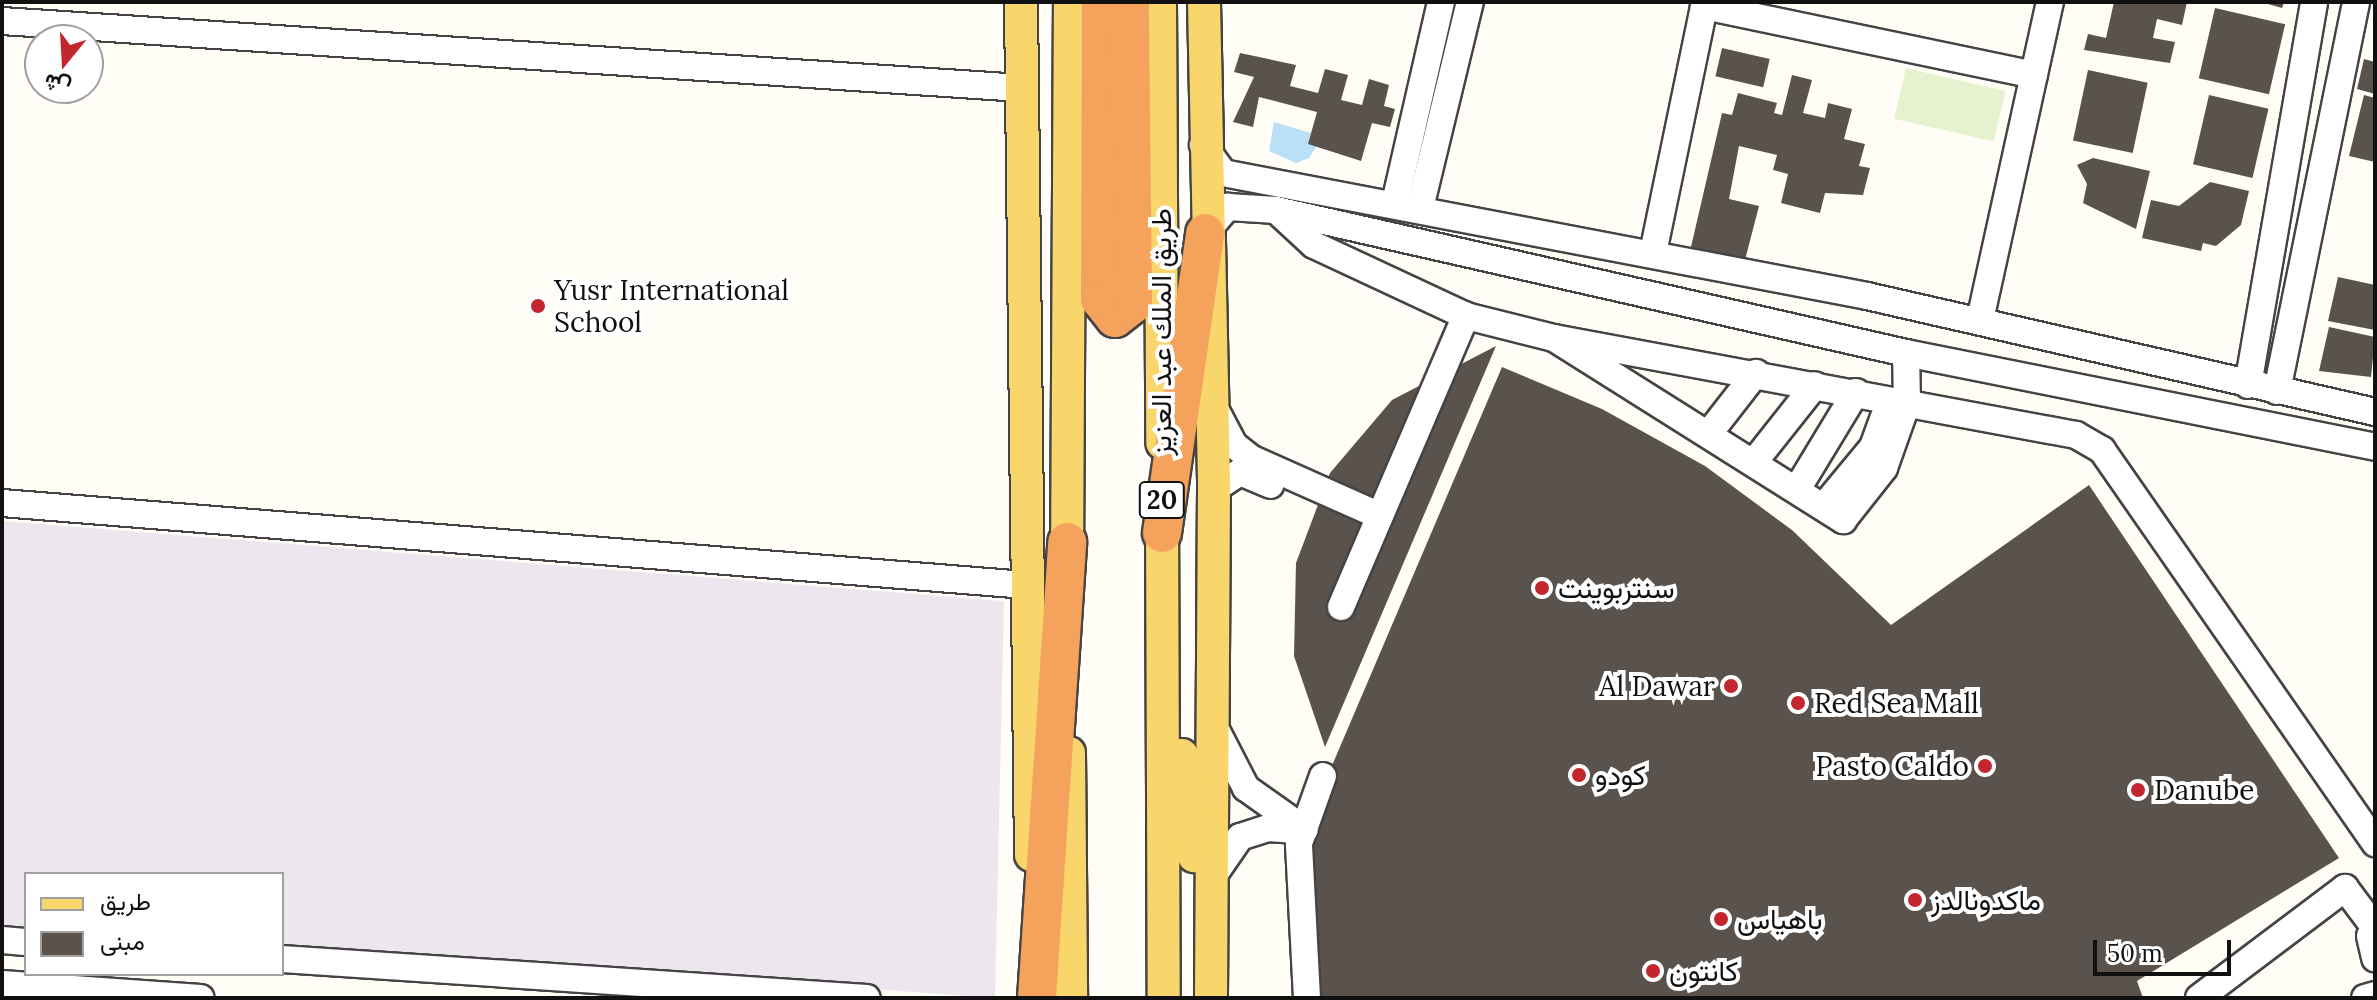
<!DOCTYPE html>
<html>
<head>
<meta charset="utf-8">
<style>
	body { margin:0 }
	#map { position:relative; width:2377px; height:1000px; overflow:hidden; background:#fffdf5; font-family:Lora,Vazirmatn,serif }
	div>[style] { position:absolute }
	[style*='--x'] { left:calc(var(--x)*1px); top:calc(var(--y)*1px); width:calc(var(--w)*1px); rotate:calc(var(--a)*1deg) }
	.industrial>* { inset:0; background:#eee6ef }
	.pitch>* { inset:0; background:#e6f2cf; transform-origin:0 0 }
	.water>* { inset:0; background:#b9e0f7 }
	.building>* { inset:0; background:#5a524d; transform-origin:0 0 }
	.roads { filter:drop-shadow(2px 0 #444) drop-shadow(-2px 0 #444) drop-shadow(0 2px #444) drop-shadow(0 -2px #444) }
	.minor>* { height:26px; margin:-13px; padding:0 13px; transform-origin:13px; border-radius:13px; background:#fff }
	.major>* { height:32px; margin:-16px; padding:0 16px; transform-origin:16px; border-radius:16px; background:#f9d66b }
	.highway>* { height:38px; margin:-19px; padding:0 19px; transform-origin:19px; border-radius:19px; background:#f5a25d }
	.dots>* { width:22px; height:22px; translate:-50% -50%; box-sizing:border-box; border:4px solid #fff; border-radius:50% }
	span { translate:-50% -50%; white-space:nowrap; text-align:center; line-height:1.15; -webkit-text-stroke:8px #fff; paint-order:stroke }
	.shield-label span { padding:2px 6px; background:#fff; border:2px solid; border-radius:6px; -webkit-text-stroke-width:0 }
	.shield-label { font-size:26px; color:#111; font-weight:700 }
	.poi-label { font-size:28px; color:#111 }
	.left { translate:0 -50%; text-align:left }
	.right { translate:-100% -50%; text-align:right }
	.street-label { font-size:28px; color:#111 }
	.frame { position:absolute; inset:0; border:4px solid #111; pointer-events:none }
	.legend { position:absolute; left:24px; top:872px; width:260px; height:104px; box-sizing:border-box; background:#fff; border:2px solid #a0a0a0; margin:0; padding:10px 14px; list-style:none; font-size:24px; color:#111 }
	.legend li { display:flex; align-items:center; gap:16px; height:40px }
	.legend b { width:40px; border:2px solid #a0a0a0 }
	.north { position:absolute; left:24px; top:24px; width:80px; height:80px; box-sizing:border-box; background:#fff; border:2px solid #a0a0a0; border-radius:50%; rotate:198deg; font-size:22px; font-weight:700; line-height:32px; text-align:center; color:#111 }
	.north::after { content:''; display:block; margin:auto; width:28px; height:36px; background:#c4262e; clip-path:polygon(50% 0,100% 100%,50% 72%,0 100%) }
	.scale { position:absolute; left:2093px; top:940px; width:138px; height:36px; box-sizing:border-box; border:4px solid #111; border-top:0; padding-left:10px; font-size:24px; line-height:28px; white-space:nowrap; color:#111; -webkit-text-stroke:6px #fff; paint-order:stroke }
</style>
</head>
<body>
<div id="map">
	<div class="industrial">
		<div style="clip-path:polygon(2px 521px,1004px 601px,995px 998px,282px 946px,282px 874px,26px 874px,26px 928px,2px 926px)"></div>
	</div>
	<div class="pitch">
		<div style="left:1906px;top:68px;width:102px;height:52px;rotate:13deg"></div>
	</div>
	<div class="water">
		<div style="clip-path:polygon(1274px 122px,1311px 133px,1308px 144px,1317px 146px,1309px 158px,1296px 163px,1269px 151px)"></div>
	</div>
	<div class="building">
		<div style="clip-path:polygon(2114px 2px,2187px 2px,2182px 25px,2157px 19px,2153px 38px,2175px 42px,2170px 63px,2084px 50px,2088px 34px,2106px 38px)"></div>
		<div style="clip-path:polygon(2261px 2px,2284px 2px,2282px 8px)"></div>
		<div style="left:2215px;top:8px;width:72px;height:72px;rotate:13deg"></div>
		<div style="left:1722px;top:48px;width:49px;height:29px;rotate:13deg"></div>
		<div style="clip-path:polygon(1240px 53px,1296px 65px,1290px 86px,1318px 93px,1325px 69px,1348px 75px,1341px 100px,1362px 105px,1369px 79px,1389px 85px,1384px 106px,1395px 109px,1390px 127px,1372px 123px,1361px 161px,1308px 144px,1317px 112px,1259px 97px,1253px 127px,1233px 122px,1254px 77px,1234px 72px)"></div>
		<div style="clip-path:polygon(2364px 59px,2375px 62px,2375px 94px,2357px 89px)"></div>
		<div style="left:2088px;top:70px;width:61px;height:72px;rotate:12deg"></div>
		<div style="clip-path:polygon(1792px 75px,1812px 80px,1803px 113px,1825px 118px,1828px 103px,1852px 109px,1844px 139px,1865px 144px,1859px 166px,1870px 168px,1863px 195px,1825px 193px,1820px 213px,1781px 203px,1788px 174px,1773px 170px,1777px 155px,1739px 146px,1729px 199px,1759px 206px,1745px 260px,1691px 247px,1722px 113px,1732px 115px,1738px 93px,1777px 103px,1774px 113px,1782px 115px)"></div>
		<div style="left:2209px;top:95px;width:61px;height:71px;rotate:13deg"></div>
		<div style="clip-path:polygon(2364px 95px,2375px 98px,2375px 162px,2349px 156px)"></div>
		<div style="clip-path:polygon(2093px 158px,2150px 171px,2136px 229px,2083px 203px,2087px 184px,2077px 165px)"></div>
		<div style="clip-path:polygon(2210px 182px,2249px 191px,2241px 225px,2216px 246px,2203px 243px,2201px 251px,2142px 238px,2151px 200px,2179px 206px)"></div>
		<div style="clip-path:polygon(2338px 277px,2375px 285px,2375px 330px,2328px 321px)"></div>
		<div style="clip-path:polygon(2329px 327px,2375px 337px,2371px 377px,2319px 371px)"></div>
		<div style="clip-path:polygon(1496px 346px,1325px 747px,1294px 656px,1296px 563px,1330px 473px,1392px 400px)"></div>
		<div style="clip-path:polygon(1502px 367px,1602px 409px,1705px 466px,1792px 530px,1891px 625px,2089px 485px,2339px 858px,2137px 981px,2143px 998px,1311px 998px,1299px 843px)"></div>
	</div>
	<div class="roads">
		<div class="minor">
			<div style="--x:1704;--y:6;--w:337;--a:11.8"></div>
			<div style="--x:2;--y:21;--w:1021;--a:3.76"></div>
			<div style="--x:1203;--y:145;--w:34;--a:54"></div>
			<div style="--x:1223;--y:173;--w:656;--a:10.81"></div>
			<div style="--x:1867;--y:296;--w:521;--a:12.86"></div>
			<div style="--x:1395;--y:203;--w:206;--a:-77.1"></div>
			<div style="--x:1420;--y:208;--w:212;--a:-76.4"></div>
			<div style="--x:1277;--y:211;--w:50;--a:42.6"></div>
			<div style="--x:1314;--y:245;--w:168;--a:25"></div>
			<div style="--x:1466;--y:316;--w:91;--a:14"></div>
			<div style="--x:1554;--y:338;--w:342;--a:32.2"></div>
			<div style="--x:1843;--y:520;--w:66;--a:-51.7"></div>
			<div style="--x:1884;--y:468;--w:69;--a:-70.5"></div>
			<div style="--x:1907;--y:403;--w:50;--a:-91.1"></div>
			<div style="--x:1205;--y:233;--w:35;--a:-49"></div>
			<div style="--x:1228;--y:207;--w:48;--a:3.6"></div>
			<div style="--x:1276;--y:210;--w:646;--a:12.79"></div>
			<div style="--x:1906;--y:353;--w:478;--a:11.3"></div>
			<div style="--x:1653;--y:253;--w:256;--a:-78.3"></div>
			<div style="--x:1980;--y:320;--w:326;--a:-77.6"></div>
			<div style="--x:1554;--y:338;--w:531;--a:10.53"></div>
			<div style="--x:2076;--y:435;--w:30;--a:30"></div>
			<div style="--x:2102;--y:450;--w:479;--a:55.2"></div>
			<div style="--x:2248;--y:385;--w:389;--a:-80.2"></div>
			<div style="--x:2277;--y:391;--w:397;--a:-78.5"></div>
			<div style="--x:1213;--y:405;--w:45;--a:62.3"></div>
			<div style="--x:1234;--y:445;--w:23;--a:38"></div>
			<div style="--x:1252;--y:459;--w:140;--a:24"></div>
			<div style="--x:1710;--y:432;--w:75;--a:-52.1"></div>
			<div style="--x:1754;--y:462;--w:98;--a:-51.6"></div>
			<div style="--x:1799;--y:486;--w:110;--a:-58.8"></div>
			<div style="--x:1214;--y:489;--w:31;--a:-33"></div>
			<div style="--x:1240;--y:472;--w:33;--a:23"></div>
			<div style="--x:2;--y:503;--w:1027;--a:4.58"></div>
			<div style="--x:1825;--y:505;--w:75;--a:-50.4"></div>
			<div style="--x:1873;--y:447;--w:33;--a:-70"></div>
			<div style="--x:1341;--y:607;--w:317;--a:-66.8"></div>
			<div style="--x:1213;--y:724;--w:72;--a:62.7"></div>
			<div style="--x:1246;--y:788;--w:72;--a:35.4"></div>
			<div style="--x:1211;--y:879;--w:51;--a:-55.4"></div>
			<div style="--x:1240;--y:837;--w:29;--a:-18"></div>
			<div style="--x:1268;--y:828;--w:32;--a:4"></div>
			<div style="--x:2370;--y:936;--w:23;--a:77"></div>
			<div style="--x:2;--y:940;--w:24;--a:5"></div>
			<div style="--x:282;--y:959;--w:586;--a:3.81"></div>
			<div style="--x:2;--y:984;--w:199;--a:4"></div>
			<div style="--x:1307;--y:998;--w:155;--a:-93"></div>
			<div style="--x:1299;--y:843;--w:71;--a:-70.3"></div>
			<div style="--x:2199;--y:998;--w:183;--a:-37"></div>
			<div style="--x:2345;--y:888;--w:50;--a:53.1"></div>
			<div style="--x:2365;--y:998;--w:10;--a:-17"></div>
		</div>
		<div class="major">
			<div style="--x:1021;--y:2;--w:853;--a:89.33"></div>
			<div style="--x:1160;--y:2;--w:441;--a:89.7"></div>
			<div style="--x:1204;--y:2;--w:487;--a:88.8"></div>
			<div style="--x:1214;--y:489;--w:509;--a:90.34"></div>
			<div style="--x:1162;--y:509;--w:489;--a:89.8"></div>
			<div style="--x:1067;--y:567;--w:565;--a:-89.7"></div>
			<div style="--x:1069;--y:753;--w:245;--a:89.5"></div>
			<div style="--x:1182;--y:755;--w:102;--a:83.2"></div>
		</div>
		<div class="highway">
			<div style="--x:1101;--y:2;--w:297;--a:90.2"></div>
			<div style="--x:1100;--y:299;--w:24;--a:52"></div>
			<div style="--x:1115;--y:318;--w:23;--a:-38"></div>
			<div style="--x:1133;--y:304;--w:302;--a:-90.6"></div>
			<div style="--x:1162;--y:533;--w:303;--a:-81.8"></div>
			<div style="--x:1037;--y:998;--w:457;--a:-86.2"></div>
		</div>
	</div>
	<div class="dots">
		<div style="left:538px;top:306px;background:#c4262e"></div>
		<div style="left:1542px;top:588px;background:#c4262e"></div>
		<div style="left:1731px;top:686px;background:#c4262e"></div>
		<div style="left:1798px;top:703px;background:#c4262e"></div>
		<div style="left:1985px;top:766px;background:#c4262e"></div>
		<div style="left:1579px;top:775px;background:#c4262e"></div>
		<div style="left:2138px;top:790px;background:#c4262e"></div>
		<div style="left:1915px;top:900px;background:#c4262e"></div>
		<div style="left:1721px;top:919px;background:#c4262e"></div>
		<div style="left:1653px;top:971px;background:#c4262e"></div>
	</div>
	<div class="shield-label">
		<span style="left:1162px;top:500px">20</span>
	</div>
	<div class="poi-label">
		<span class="left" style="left:554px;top:306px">Yusr International<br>School</span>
		<span class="left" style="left:1558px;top:588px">سنتربوينت</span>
		<span class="right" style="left:1715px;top:686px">Al Dawar</span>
		<span class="left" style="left:1814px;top:703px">Red Sea Mall</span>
		<span class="right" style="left:1969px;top:766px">Pasto Caldo</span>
		<span class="left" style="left:1595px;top:775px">كودو</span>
		<span class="left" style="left:2154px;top:790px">Danube</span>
		<span class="left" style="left:1931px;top:900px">ماكدونالدز</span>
		<span class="left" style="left:1737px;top:919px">باهياس</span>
		<span class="left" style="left:1669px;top:971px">كانتون</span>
	</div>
	<div class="street-label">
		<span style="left:1161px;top:332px;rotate:-90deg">طريق الملك عبد العزيز</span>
	</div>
	<div class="frame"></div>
	<ul class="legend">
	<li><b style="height:10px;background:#f9d66b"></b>طريق</li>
	<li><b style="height:22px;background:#5a524d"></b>مبنى</li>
	</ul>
	<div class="north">ش</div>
	<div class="scale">50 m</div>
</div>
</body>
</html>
